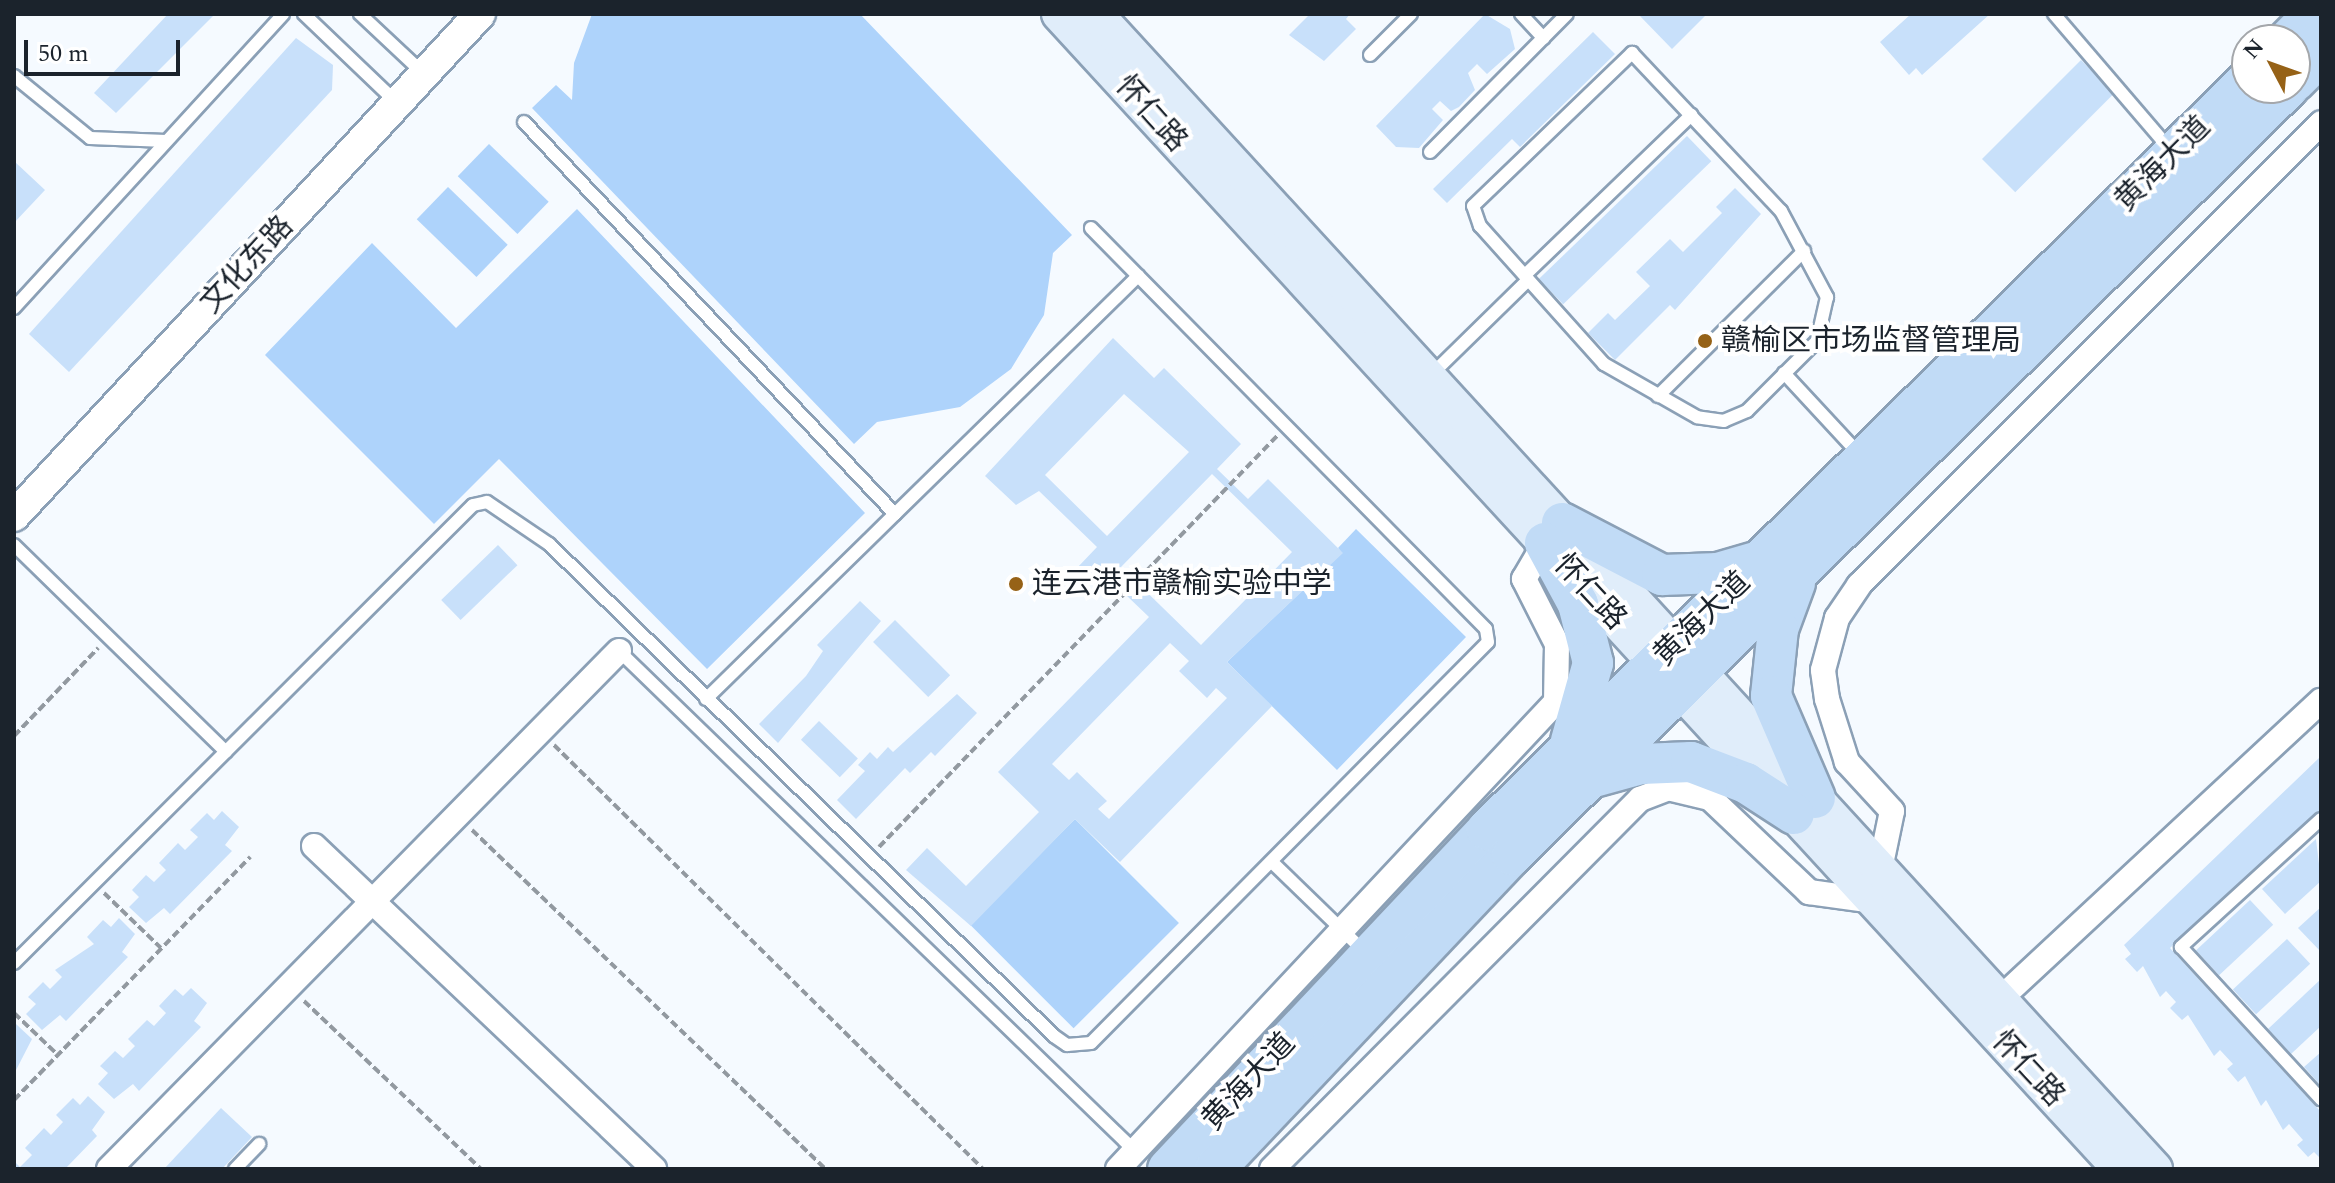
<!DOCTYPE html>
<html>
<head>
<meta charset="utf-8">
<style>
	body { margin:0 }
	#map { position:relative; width:2335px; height:1183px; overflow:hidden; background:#f5faff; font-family:Spectral,"Noto Sans SC",serif }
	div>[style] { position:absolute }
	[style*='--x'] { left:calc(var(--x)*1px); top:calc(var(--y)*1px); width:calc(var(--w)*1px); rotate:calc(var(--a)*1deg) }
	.green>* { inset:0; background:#aed3fb; transform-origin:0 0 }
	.building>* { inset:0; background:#c8e0fa; transform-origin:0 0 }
	.path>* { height:4px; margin-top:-2px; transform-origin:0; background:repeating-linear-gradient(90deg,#9299a0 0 8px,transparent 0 12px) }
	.roads { filter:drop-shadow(2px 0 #8ba0b6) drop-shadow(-2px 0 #8ba0b6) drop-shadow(0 2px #8ba0b6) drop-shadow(0 -2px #8ba0b6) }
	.service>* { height:12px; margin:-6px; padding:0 6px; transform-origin:6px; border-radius:6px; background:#fff }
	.minor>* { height:24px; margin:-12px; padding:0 12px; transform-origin:12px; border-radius:12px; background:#fff }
	.tertiary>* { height:30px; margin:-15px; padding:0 15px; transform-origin:15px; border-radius:15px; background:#fff }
	.secondary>* { height:34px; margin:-17px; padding:0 17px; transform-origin:17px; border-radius:17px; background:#e0edfa }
	.primary>* { height:40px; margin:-20px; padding:0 20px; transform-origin:20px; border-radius:20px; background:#c1dbf6 }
	.dots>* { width:22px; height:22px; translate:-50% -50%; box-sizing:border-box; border:4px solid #fff; border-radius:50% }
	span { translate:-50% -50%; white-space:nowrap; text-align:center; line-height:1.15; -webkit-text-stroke:8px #fff; paint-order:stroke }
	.street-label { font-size:30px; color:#1b232c }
	.poi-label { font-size:30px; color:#1b232c }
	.left { translate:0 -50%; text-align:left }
	.frame { position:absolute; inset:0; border:16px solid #1b232c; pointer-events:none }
	.north { position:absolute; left:2231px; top:24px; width:80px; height:80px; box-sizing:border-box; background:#fff; border:2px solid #a4a7ab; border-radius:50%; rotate:311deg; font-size:22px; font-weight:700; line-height:32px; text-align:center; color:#1b232c }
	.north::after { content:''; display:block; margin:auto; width:28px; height:36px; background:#966217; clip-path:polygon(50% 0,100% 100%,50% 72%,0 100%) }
	.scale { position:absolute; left:24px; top:40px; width:156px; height:36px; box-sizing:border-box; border:4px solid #1b232c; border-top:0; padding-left:10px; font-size:24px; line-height:28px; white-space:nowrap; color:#1b232c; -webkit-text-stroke:6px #fff; paint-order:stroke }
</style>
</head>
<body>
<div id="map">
	<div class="green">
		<div style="clip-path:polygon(592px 14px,860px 14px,1072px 235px,1053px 253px,1044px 315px,1011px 369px,960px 407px,877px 422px,854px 444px,532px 108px,556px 85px,572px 100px,574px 63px)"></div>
		<div style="left:489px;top:144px;width:83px;height:45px;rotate:44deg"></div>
		<div style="left:448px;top:187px;width:83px;height:45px;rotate:44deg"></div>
		<div style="clip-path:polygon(577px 209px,865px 513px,707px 669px,499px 459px,434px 524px,265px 355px,372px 243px,456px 328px)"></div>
		<div style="clip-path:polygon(1356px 529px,1466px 637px,1337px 770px,1227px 662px,1342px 553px,1338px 548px)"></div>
		<div style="left:1075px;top:819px;width:147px;height:149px;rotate:45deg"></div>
	</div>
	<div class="building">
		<div style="clip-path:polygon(168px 14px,213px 16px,116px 113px,94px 93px)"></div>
		<div style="clip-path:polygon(1310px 14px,1350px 14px,1346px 19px,1356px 29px,1324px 61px,1289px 35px)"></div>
		<div style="clip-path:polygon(1485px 14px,1510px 29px,1515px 49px,1487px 74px,1477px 64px,1468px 73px,1475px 90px,1459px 107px,1451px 111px,1440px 101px,1432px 109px,1443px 120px,1419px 148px,1396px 147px,1376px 126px)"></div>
		<div style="clip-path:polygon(1638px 14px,1707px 14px,1672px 49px)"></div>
		<div style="clip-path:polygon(1911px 14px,1990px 14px,1922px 75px,1916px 68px,1909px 75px,1880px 42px)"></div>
		<div style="clip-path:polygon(1593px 32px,1615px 54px,1520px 147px,1512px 139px,1447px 203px,1433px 189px)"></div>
		<div style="clip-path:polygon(296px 38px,333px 65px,332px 90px,69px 372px,29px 334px)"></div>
		<div style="left:2081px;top:60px;width:47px;height:140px;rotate:45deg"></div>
		<div style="left:1687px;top:136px;width:35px;height:206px;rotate:46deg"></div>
		<div style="clip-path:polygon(14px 161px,45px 190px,14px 223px)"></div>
		<div style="clip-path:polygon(1735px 188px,1761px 214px,1675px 310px,1670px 305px,1615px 360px,1588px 333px,1608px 313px,1615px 320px,1650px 286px,1636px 272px,1670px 239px,1683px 252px,1722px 213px,1716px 207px)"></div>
		<div style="clip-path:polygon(evenodd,1113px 338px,1154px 378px,1164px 368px,1241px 444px,1217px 469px,1248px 499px,1268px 479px,1343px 553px,1227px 662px,1272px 706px,1120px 862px,1075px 819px,971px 926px,906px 870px,927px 848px,966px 886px,1039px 812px,998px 772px,1149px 617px,1104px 574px,1094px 585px,1077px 568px,1097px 547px,1039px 491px,1016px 505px,985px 476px,1113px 338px,1124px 394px,1189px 452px,1107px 536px,1045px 475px,1124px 394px,1113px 338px,1212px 474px,1292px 552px,1201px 645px,1121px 567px,1212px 474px,1113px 338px,1170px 643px,1189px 661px,1179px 671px,1207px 698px,1216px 688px,1227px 698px,1109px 819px,1098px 809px,1107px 801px,1077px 772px,1069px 780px,1052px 764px,1170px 643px)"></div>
		<div style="left:498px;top:545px;width:28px;height:79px;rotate:46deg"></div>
		<div style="clip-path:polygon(860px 601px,881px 621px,778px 743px,759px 724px,806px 676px,823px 651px,817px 645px)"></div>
		<div style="left:895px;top:620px;width:78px;height:31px;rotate:45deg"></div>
		<div style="clip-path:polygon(957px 694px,977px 713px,935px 756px,931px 752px,910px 773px,905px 768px,856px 819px,837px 800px,865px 771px,858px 765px,870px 752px,877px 759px,888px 747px,893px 752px)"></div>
		<div style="left:819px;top:721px;width:54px;height:26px;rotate:44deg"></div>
		<div style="clip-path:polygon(2319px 758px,2321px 809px,2170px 948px,2321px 1112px,2321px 1159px,2314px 1152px,2308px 1157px,2297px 1145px,2303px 1140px,2289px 1124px,2283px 1130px,2266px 1100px,2261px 1106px,2245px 1076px,2238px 1082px,2227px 1069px,2233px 1064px,2220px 1050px,2214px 1056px,2188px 1015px,2182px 1020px,2170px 1008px,2176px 1002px,2166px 991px,2160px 997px,2143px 966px,2137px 972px,2125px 959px,2131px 954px,2124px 945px)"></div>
		<div style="clip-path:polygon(222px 811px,239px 827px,225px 845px,232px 851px,170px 914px,164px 908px,146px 923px,129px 907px,139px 897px,132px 890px,146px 875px,154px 882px,166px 870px,159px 863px,178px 843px,185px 850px,198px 837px,190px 830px,207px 813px,214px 820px)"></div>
		<div style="clip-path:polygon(2316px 839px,2321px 881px,2285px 914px,2262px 889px)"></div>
		<div style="left:2250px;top:900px;width:34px;height:74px;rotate:47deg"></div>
		<div style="clip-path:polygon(2321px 907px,2321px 952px,2298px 928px)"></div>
		<div style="clip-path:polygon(119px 918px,135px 934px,122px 952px,128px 957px,66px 1021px,60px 1015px,42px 1030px,26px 1014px,36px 1004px,28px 997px,43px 982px,50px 989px,62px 977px,55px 970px,94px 944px,87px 937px,103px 920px,111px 927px)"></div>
		<div style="left:2287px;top:939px;width:34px;height:74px;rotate:47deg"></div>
		<div style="clip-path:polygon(2321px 979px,2321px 1026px,2291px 1054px,2268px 1029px)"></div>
		<div style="clip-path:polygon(191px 988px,207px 1003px,194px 1021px,201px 1027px,139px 1091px,133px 1084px,114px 1099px,98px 1084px,108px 1073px,100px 1066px,115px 1051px,123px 1058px,135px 1046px,128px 1039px,147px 1020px,154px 1026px,166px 1013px,159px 1006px,175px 989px,183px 996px)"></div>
		<div style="clip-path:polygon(16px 1024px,32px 1039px,14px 1074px,14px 1025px)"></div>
		<div style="clip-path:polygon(2321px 1052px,2321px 1086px,2304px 1067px)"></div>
		<div style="clip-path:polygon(88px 1096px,105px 1112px,92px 1130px,97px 1136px,65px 1169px,14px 1169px,14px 1161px,20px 1167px,32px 1155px,25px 1148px,44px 1128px,51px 1135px,63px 1122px,56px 1115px,73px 1098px,80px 1105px)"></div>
		<div style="clip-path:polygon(221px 1108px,252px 1137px,222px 1169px,164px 1169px)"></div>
	</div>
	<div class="path">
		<div style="--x:14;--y:736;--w:122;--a:-46.3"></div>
		<div style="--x:554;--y:745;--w:603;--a:44.66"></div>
		<div style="--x:472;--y:830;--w:489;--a:43.8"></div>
		<div style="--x:879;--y:847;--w:572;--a:-45.92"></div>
		<div style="--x:104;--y:893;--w:79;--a:44"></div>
		<div style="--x:304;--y:1001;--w:244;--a:43.5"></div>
		<div style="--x:14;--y:1013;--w:61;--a:43.7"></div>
		<div style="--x:14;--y:1100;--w:339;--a:-45.8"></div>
	</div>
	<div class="roads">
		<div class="service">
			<div style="--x:304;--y:14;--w:129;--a:43.7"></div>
			<div style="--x:360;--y:14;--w:88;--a:43.2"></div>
			<div style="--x:1521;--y:14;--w:33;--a:47"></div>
			<div style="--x:2054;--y:14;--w:177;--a:49.4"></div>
			<div style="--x:1632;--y:53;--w:217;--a:46.7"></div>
			<div style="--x:1781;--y:211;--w:98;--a:61.9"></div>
			<div style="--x:1827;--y:297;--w:45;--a:102.8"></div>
			<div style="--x:1817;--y:341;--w:99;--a:135"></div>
			<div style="--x:1747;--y:411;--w:25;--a:157"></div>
			<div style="--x:1724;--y:421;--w:27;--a:-172"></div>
			<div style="--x:1697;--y:417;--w:107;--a:-150.3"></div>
			<div style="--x:1604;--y:364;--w:186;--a:-131.9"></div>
			<div style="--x:1480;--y:226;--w:21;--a:-109"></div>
			<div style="--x:1473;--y:206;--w:221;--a:-43.9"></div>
			<div style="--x:1370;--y:55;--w:58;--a:-45"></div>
			<div style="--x:14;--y:76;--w:98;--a:39.2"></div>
			<div style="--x:90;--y:138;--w:76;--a:2.3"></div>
			<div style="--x:524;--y:122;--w:540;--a:46.58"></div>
			<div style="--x:1430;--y:152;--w:194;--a:-45.2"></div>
			<div style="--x:1525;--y:275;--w:231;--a:-43.9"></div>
			<div style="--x:14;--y:308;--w:398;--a:-47.5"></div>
			<div style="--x:1784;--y:373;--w:112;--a:47.2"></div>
			<div style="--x:1431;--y:375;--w:136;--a:-44.4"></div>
			<div style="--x:1658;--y:396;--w:206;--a:-44.8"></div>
			<div style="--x:14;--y:545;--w:296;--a:44.3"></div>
			<div style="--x:619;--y:651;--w:719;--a:44.1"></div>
			<div style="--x:706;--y:699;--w:605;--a:-44.4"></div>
			<div style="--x:2321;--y:819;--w:190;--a:137.6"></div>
			<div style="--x:2181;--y:947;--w:207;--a:47.4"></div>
			<div style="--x:1273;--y:863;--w:128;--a:44.1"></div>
			<div style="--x:14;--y:963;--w:648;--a:-44.94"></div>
			<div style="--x:473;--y:505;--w:14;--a:-12"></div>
			<div style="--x:487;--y:502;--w:75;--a:34.1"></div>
			<div style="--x:549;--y:544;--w:705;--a:44.25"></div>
			<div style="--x:1054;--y:1036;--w:16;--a:35"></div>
			<div style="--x:1067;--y:1045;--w:24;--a:-5"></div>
			<div style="--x:1091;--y:1043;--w:564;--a:-45.29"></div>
			<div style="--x:1488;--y:642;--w:13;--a:-99"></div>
			<div style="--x:1486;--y:629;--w:563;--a:-134.57"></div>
			<div style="--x:235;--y:1169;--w:35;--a:-46"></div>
		</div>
		<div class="minor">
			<div style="--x:314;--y:846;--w:469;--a:43.5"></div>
			<div style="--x:1880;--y:869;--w:59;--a:-78.3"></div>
			<div style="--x:1892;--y:811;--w:67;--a:-132.6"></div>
			<div style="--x:1847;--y:762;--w:66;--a:-107.6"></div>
			<div style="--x:1827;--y:699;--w:29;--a:-98"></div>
			<div style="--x:1823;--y:670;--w:54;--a:-74.9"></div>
			<div style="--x:1837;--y:618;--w:40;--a:-56"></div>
			<div style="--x:1859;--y:585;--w:653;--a:-45"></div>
			<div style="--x:2000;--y:999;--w:438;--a:-42.9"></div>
			<div style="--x:109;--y:1169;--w:727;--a:-45.45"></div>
			<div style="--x:1118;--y:1169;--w:640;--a:-46.84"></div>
			<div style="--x:1556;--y:702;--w:58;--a:-89"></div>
			<div style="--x:1557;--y:644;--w:73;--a:-116.9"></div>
			<div style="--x:1524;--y:579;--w:42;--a:-59.7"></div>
			<div style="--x:1272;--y:1169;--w:522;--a:-45.16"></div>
			<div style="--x:1640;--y:799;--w:30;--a:-21"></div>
			<div style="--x:1668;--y:788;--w:43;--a:13.4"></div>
			<div style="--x:1710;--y:798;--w:137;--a:43.5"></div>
			<div style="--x:1809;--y:892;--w:66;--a:7.9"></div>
		</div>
		<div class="tertiary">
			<div style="--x:14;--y:516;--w:685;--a:-47.13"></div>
		</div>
		<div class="secondary">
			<div style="--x:1059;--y:14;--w:1568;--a:47.43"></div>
			<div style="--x:1096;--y:14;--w:1567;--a:47.48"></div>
		</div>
		<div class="primary">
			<div style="--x:2288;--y:40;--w:37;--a:-45"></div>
			<div style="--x:2295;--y:81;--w:37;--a:-45"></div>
			<div style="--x:1562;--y:523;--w:113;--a:27.5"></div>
			<div style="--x:1662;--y:575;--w:56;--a:-2"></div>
			<div style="--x:1718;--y:573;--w:43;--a:-16.3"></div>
			<div style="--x:1545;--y:543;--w:69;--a:61.6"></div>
			<div style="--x:1578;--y:604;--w:61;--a:75.7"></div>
			<div style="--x:1593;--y:663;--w:81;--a:105.8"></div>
			<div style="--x:1795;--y:583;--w:49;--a:110.3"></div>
			<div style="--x:1778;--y:629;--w:67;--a:96"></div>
			<div style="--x:1771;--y:696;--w:111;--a:66.7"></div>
			<div style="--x:1594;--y:777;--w:49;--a:-15.5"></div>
			<div style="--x:1641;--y:764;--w:50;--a:-2.3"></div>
			<div style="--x:1691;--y:762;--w:59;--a:20.9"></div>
			<div style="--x:1746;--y:783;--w:57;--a:32.9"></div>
			<div style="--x:1168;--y:1169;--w:465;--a:-46.7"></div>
			<div style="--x:1487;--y:830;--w:1067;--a:-44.58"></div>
			<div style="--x:1215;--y:1169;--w:432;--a:-46.6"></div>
			<div style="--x:1512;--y:855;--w:1091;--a:-44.67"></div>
		</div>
	</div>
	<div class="dots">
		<div style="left:1705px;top:341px;background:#966217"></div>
		<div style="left:1016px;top:584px;background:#966217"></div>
	</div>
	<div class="street-label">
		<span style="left:1151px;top:114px;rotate:48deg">怀仁路</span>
		<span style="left:2163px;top:164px;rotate:-45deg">黄海大道</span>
		<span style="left:247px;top:265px;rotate:-47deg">文化东路</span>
		<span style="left:1590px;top:592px;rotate:47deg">怀仁路</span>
		<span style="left:1702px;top:619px;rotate:-44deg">黄海大道</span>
		<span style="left:2028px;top:1069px;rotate:47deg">怀仁路</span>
		<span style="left:1249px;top:1082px;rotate:-47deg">黄海大道</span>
	</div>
	<div class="poi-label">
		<span class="left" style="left:1721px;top:341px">赣榆区市场监督管理局</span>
		<span class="left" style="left:1032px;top:584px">连云港市赣榆实验中学</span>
	</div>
	<div class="frame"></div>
	<div class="north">N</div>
	<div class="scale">50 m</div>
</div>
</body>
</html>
